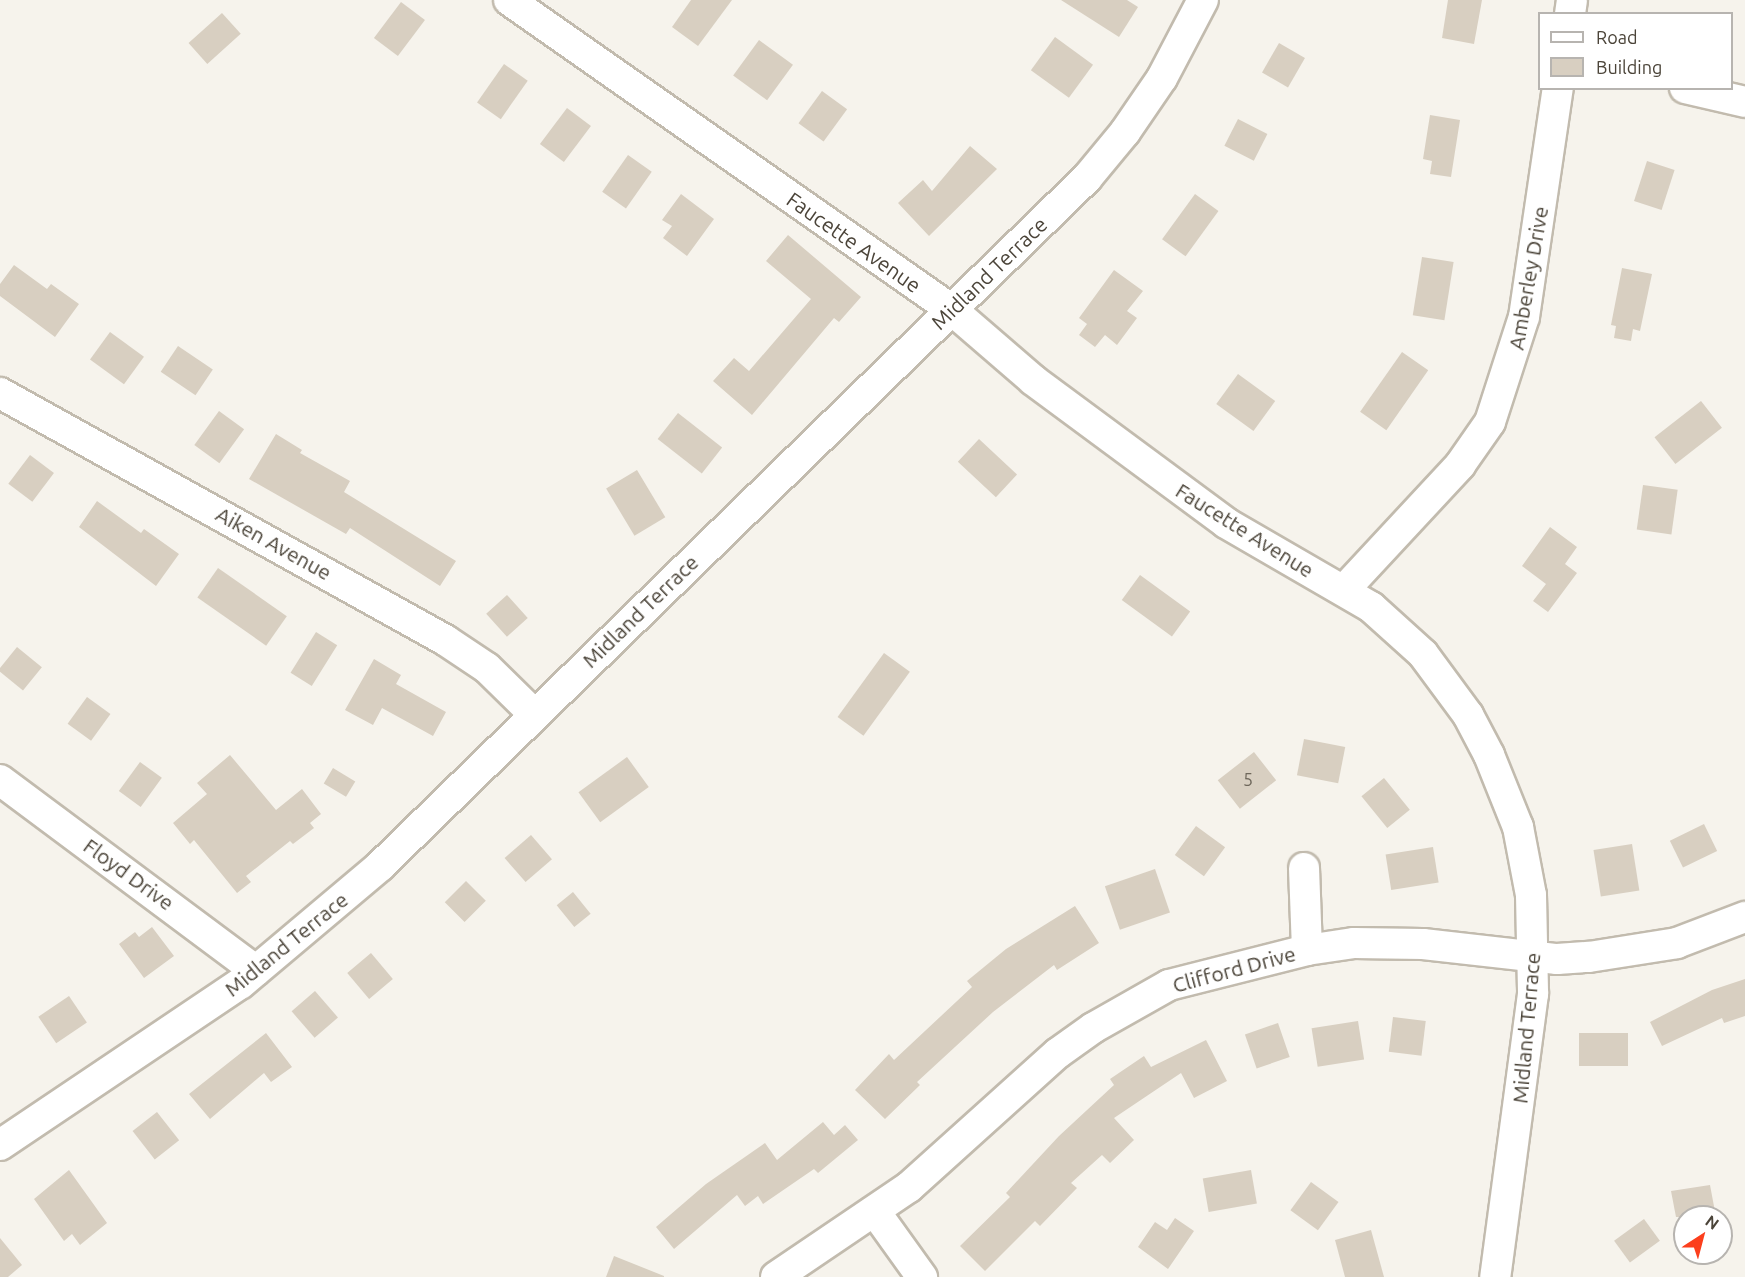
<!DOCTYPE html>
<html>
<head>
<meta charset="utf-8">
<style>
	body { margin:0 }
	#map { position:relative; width:1745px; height:1277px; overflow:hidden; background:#f6f3ec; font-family:Ubuntu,sans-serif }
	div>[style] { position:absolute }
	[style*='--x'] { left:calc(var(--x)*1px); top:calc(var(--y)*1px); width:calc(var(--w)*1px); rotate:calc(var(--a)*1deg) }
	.building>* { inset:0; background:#d8cfc1; transform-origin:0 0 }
	.roads { filter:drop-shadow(2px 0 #c2bbae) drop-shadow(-2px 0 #c2bbae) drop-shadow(0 2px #c2bbae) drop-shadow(0 -2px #c2bbae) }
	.minor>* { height:30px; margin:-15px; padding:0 15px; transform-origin:15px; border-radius:15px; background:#fff }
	span { translate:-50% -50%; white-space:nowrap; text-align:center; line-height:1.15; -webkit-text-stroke:4.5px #fff; paint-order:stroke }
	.number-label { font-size:18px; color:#6e675b }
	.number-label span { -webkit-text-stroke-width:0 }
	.street-label { font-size:21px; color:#4b4439 }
	.legend { position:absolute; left:1538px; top:12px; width:195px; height:78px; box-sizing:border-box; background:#fff; border:2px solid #b7b4b0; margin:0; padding:8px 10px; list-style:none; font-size:18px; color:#4b4439 }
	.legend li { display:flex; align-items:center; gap:12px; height:30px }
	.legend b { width:30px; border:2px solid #b7b4b0 }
	.north { position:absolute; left:1673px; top:1205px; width:60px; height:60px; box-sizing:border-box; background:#fff; border:2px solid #b7b4b0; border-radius:50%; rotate:36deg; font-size:16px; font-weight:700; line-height:24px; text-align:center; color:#4b4439 }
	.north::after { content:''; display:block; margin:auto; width:21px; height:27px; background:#fc3f1d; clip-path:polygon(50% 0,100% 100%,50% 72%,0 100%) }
</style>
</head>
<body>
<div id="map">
	<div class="building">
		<div style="clip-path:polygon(691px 0,732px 0,698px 46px,672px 27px)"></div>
		<div style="clip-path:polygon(1061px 0,1127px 0,1138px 7px,1119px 37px)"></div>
		<div style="clip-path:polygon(1448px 0,1482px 0,1474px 44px,1442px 38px)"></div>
		<div style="left:401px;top:2px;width:30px;height:45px;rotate:37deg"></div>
		<div style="left:222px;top:13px;width:28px;height:45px;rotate:48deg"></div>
		<div style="left:1055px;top:37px;width:47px;height:41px;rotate:36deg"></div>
		<div style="left:759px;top:40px;width:42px;height:44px;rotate:36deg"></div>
		<div style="left:1279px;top:43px;width:30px;height:34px;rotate:30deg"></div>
		<div style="left:504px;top:64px;width:29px;height:47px;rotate:35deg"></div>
		<div style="left:822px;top:91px;width:31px;height:40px;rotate:36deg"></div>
		<div style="left:567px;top:108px;width:30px;height:45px;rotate:37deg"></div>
		<div style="clip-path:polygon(1430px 115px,1460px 120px,1451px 177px,1430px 174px,1432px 161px,1423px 159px)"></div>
		<div style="left:1238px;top:119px;width:33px;height:30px;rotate:27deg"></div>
		<div style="clip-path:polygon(970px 146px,997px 169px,929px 236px,898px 203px,923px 180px,932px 191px)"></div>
		<div style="left:628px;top:155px;width:29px;height:45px;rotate:35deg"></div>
		<div style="left:1647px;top:161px;width:29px;height:42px;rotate:18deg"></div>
		<div style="clip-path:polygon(681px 194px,714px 219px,687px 256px,663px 238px,672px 226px,662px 220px)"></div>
		<div style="left:1195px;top:194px;width:29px;height:56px;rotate:36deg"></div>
		<div style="clip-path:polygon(788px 235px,861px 297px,839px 322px,834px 318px,752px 415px,713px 381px,734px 358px,749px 371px,811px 299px,766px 261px)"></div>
		<div style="left:1422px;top:257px;width:32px;height:59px;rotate:9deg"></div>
		<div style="clip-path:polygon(14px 265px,47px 289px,51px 284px,79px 304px,55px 337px,0 296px,0 284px)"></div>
		<div style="clip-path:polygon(1622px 268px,1652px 274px,1640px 331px,1633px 329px,1631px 341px,1614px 338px,1616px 326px,1611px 325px)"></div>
		<div style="clip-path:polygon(1114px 270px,1143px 291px,1127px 311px,1137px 318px,1117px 345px,1105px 335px,1095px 347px,1079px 335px,1087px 324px,1079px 318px)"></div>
		<div style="left:110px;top:332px;width:42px;height:34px;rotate:36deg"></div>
		<div style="left:178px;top:346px;width:42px;height:31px;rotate:34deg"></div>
		<div style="left:1402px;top:352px;width:32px;height:73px;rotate:35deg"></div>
		<div style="left:1238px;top:374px;width:46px;height:37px;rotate:36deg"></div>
		<div style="left:1701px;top:401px;width:34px;height:59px;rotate:52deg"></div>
		<div style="left:219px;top:411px;width:31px;height:42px;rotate:36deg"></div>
		<div style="left:678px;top:413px;width:56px;height:33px;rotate:38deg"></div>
		<div style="clip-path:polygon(276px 434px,302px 450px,300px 453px,350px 481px,344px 492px,456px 561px,440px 586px,350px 528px,346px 534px,249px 479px)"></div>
		<div style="left:979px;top:439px;width:52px;height:31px;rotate:43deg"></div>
		<div style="left:30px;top:455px;width:30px;height:36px;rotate:37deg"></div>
		<div style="left:637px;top:470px;width:55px;height:36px;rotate:59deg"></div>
		<div style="left:1643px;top:485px;width:35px;height:45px;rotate:8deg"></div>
		<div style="clip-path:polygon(97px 501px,141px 533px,144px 529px,179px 554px,156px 586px,79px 527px)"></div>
		<div style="clip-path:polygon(1550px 527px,1577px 547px,1565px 564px,1577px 573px,1548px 612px,1533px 601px,1546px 584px,1522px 566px)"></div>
		<div style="left:218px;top:568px;width:84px;height:36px;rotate:35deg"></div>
		<div style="left:1140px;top:575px;width:62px;height:31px;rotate:36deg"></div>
		<div style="left:507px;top:595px;width:31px;height:28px;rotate:48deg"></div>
		<div style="left:316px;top:632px;width:25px;height:48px;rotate:32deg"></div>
		<div style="left:17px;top:647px;width:32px;height:30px;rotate:39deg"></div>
		<div style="left:884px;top:653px;width:32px;height:79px;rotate:36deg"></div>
		<div style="clip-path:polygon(374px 659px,401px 675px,396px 684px,446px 712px,433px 736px,382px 708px,373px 725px,345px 710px)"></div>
		<div style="left:87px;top:697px;width:29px;height:33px;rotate:36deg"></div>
		<div style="left:1304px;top:739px;width:42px;height:37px;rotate:11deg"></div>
		<div style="left:1254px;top:752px;width:36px;height:46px;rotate:52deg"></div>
		<div style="clip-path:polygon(230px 755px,276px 810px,302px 789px,321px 814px,310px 823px,314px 828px,293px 844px,290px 841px,246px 876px,251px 882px,237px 893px,194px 840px,190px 844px,173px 823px,207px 794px,197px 783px)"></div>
		<div style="left:627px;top:757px;width:37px;height:60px;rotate:54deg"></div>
		<div style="left:140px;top:762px;width:27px;height:36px;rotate:36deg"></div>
		<div style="left:333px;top:768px;width:26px;height:18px;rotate:31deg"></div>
		<div style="left:1384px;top:778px;width:41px;height:29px;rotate:51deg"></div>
		<div style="left:1704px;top:824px;width:30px;height:38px;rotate:64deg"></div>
		<div style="left:1196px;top:826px;width:36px;height:36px;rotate:36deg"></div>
		<div style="left:531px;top:835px;width:32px;height:35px;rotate:49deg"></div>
		<div style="left:1632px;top:844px;width:47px;height:39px;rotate:81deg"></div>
		<div style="left:1433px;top:847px;width:36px;height:48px;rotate:81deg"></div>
		<div style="left:1155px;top:869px;width:46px;height:53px;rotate:71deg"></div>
		<div style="left:466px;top:881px;width:28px;height:30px;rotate:45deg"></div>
		<div style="left:573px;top:892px;width:28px;height:21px;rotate:51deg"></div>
		<div style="clip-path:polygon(1075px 906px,1099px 943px,1057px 970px,1054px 965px,993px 1012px,917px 1082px,920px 1085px,885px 1119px,855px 1090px,889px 1054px,894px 1060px,972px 987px,967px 981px,1006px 949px)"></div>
		<div style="clip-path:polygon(152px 927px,174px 956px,144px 978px,119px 944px,135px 932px,139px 937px)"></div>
		<div style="left:371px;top:953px;width:34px;height:31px;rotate:50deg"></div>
		<div style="clip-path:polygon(1745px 979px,1745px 1016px,1724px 1023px,1722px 1018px,1662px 1046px,1650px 1022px,1712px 990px)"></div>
		<div style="left:315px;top:991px;width:35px;height:31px;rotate:49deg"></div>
		<div style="left:69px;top:996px;width:32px;height:37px;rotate:56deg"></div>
		<div style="left:1393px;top:1017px;width:33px;height:35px;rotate:7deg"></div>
		<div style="left:1358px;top:1021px;width:39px;height:47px;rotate:81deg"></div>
		<div style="left:1278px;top:1023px;width:36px;height:35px;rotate:71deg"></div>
		<div style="clip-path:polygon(266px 1033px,292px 1067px,271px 1082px,264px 1073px,210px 1119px,189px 1094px)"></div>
		<div style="left:1579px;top:1033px;width:49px;height:33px"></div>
		<div style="clip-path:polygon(1206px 1040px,1227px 1081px,1194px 1098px,1181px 1073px,1114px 1118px,1134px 1140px,1110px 1163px,1102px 1155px,1071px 1183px,1077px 1188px,1040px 1226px,1035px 1221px,985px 1271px,960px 1246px,1010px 1197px,1006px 1193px,1059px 1136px,1114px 1085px,1110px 1079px,1144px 1056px,1151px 1067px)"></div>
		<div style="left:157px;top:1112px;width:36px;height:31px;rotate:52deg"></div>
		<div style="clip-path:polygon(823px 1122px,834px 1135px,845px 1125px,858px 1140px,818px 1173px,814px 1169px,763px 1204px,758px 1196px,745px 1206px,737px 1195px,674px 1249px,656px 1227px,706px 1184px,765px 1143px,777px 1160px)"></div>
		<div style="clip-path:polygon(69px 1170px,107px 1223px,80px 1245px,72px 1234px,64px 1241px,34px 1199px)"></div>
		<div style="left:1251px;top:1170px;width:34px;height:49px;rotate:80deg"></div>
		<div style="left:1311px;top:1182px;width:34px;height:35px;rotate:36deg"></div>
		<div style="clip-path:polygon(1710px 1185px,1716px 1217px,1676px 1217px,1671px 1191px)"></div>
		<div style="clip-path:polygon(1175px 1218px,1194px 1231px,1168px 1269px,1138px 1247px,1155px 1222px,1167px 1230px)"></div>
		<div style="left:1644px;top:1219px;width:27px;height:37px;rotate:54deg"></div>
		<div style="clip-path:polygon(1371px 1230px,1384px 1277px,1345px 1277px,1335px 1240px)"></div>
		<div style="clip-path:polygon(0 1238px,22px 1265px,8px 1277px,0 1277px)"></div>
		<div style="clip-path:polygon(614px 1256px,664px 1276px,664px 1277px,606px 1277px)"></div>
	</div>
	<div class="roads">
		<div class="minor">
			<div style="--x:509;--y:0;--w:541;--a:34.98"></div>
			<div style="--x:952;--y:310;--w:107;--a:40.8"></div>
			<div style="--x:1033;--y:380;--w:240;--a:36.5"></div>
			<div style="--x:1226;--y:523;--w:168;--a:30.1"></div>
			<div style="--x:1371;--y:607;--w:70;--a:42.1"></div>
			<div style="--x:1423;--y:654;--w:76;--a:53.6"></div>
			<div style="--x:1468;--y:715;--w:45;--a:62.3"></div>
			<div style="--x:1489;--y:755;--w:78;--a:68.1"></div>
			<div style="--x:1518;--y:827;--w:69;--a:79.2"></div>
			<div style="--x:1531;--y:895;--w:99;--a:88.8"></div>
			<div style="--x:1533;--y:994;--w:286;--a:97.6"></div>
			<div style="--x:1570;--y:14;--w:14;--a:-82"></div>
			<div style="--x:1685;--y:88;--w:62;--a:13.1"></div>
			<div style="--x:0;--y:393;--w:509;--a:29.03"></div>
			<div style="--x:445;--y:640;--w:50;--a:33.7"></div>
			<div style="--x:487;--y:668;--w:66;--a:44.4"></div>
			<div style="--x:1344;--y:590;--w:171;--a:-47.1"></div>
			<div style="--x:1460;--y:465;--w:52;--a:-55.1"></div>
			<div style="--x:1490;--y:422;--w:110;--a:-72.1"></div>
			<div style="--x:1524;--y:317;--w:232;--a:-81.6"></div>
			<div style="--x:0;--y:780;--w:319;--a:36.7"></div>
			<div style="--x:1304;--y:868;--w:82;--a:87.9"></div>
			<div style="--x:0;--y:1145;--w:289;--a:-33.9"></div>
			<div style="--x:240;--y:984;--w:183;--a:-40.1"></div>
			<div style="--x:380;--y:866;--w:987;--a:-44.22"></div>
			<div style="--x:1087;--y:178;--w:60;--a:-50.4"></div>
			<div style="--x:1125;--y:132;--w:65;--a:-55.6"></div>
			<div style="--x:1162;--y:78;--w:88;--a:-62.3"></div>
			<div style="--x:876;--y:1213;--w:79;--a:54.3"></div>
			<div style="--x:776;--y:1277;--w:161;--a:-34.1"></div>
			<div style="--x:909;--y:1187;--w:200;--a:-42"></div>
			<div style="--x:1058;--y:1053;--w:43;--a:-35.5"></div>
			<div style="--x:1093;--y:1028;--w:87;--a:-29.5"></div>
			<div style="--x:1169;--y:985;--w:142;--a:-14.2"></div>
			<div style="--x:1307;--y:950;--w:48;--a:-8.5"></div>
			<div style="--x:1354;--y:943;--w:69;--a:0.8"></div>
			<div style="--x:1423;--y:944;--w:135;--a:6.4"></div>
			<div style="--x:1557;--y:959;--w:32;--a:-4"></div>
			<div style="--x:1589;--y:957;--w:89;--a:-9"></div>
			<div style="--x:1677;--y:943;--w:73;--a:-20.9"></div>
		</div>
	</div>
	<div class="number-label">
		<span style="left:1248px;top:779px">5</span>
	</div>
	<div class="street-label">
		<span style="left:854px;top:242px;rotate:35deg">Faucette Avenue</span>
		<span style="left:989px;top:273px;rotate:-44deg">Midland Terrace</span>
		<span style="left:1528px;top:278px;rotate:-80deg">Amberley Drive</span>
		<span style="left:1245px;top:530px;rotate:32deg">Faucette Avenue</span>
		<span style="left:274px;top:543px;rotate:29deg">Aiken Avenue</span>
		<span style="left:640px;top:611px;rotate:-44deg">Midland Terrace</span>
		<span style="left:129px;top:874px;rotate:36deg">Floyd Drive</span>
		<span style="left:286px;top:944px;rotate:-39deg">Midland Terrace</span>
		<span style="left:1234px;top:969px;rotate:-15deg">Clifford Drive</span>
		<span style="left:1526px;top:1028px;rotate:-85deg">Midland Terrace</span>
	</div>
	<ul class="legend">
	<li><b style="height:8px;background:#fff"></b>Road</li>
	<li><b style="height:16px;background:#d8cfc1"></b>Building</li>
	</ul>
	<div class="north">N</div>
</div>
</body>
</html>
